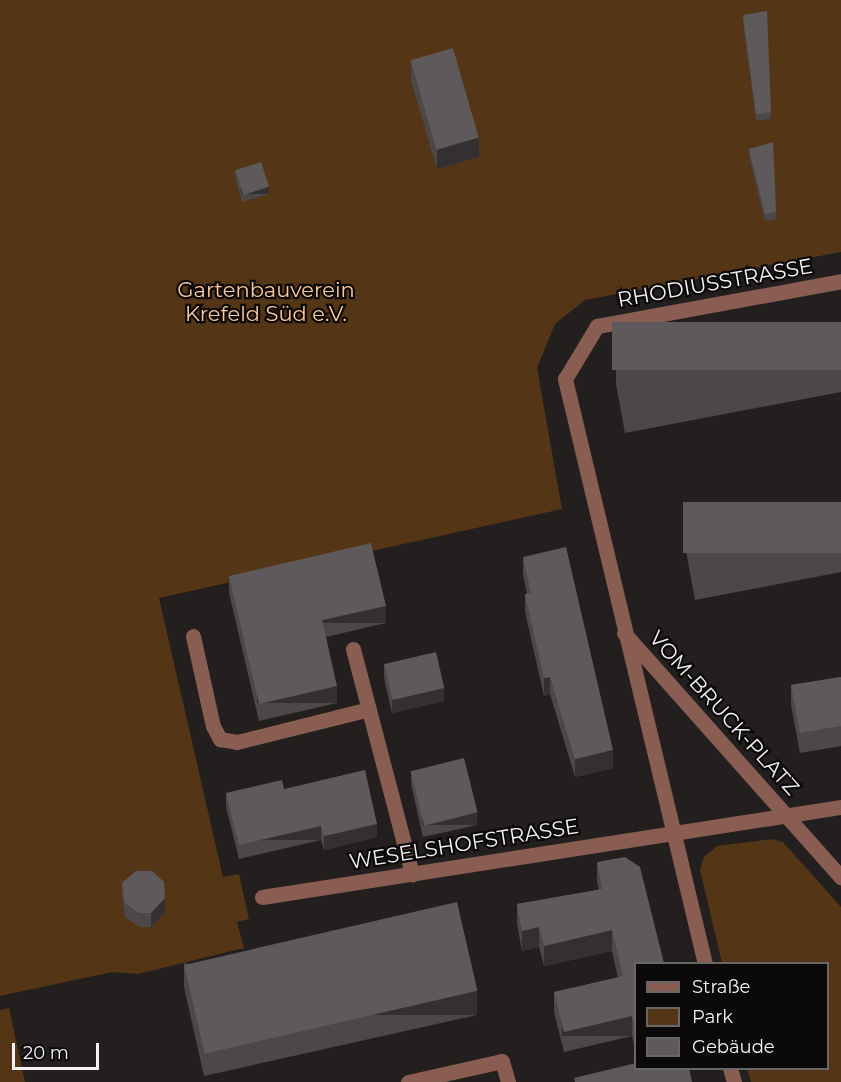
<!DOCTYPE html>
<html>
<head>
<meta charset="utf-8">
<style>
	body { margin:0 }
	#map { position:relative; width:841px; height:1082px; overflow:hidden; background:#231f1f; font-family:Montserrat,sans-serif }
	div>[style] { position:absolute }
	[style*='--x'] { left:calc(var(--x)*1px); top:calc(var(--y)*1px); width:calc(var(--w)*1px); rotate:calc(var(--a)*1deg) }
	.green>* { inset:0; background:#543515 }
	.lane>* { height:15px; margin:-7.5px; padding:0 7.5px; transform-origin:7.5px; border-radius:7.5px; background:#895d51 }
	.street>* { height:15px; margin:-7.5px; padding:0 7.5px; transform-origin:7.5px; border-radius:7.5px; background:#895d51 }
	.wall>* { inset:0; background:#4c484a }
	.shaded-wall>* { inset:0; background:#343031; transform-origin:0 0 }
	.building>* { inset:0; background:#5e5a5c; transform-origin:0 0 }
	span { translate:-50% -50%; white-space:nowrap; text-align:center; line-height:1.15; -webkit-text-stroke:4.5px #0b0909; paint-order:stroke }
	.street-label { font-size:21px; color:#f5f2f3 }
	.park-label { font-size:21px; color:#feca9a }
	.legend { position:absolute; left:634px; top:962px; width:195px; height:108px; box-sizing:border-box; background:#0b0909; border:2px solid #696667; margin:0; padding:8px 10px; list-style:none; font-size:18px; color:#f5f2f3 }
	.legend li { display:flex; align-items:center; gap:12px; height:30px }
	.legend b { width:30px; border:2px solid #696667 }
	.scale { position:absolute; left:12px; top:1043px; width:87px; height:27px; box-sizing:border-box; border:3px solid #f5f2f3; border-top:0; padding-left:8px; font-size:18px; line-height:21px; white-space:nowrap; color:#f5f2f3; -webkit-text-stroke:4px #0b0909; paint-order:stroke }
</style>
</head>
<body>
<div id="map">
	<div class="green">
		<div style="clip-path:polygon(0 0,841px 0,841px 252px,585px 300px,555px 324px,537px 368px,562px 509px,159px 598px,223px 877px,239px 874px,249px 919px,237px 922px,244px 948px,138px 974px,112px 972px,0 996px)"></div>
		<div style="clip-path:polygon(772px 839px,783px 842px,841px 907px,841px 1082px,751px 1082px,747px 1069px,828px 1068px,828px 964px,722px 963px,700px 870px,704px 857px,717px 846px)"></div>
		<div style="clip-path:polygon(9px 1008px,25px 1082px,0 1082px,0 1010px)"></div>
	</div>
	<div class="lane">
		<div style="--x:193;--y:636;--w:92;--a:77.5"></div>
		<div style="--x:213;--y:726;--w:15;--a:62"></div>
		<div style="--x:220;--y:739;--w:17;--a:10"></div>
		<div style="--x:237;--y:742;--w:136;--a:-14"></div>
		<div style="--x:353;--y:649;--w:233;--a:75.3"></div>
		<div style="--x:408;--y:1082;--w:96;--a:-12.6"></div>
		<div style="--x:502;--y:1061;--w:22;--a:74"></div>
	</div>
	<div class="street">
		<div style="--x:624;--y:633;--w:327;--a:48.4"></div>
		<div style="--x:262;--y:897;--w:586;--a:-8.84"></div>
		<div style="--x:705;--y:964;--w:602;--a:-103.46"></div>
		<div style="--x:565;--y:379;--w:62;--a:-58.9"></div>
		<div style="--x:597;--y:326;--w:248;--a:-10.4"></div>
		<div style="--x:730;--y:1068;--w:15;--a:74"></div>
	</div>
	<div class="wall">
		<div style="clip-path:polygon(743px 15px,771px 112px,771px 119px,756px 121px,743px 22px)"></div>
		<div style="clip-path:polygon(411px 61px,479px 157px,437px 169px,411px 80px)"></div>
		<div style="clip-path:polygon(773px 142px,776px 219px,765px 221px,749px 156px,749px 149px)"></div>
		<div style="clip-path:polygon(235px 170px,269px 194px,242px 202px,235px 177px)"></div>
		<div style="clip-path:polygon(841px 322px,841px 392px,625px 433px,616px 384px,616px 362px)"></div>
		<div style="clip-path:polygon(841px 502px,841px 572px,695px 600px,686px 551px,686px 532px)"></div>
		<div style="clip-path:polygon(523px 557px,613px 768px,575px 777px,550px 694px,544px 696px,525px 612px,525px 594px,527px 594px,523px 575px)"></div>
		<div style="clip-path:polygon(229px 576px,386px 623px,326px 637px,337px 703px,259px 721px,229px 593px)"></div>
		<div style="clip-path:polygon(384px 664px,444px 701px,392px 713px,384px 678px)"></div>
		<div style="clip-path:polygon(841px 677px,841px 746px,800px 753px,791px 705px,791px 685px)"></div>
		<div style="clip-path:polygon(411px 771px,477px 825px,423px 837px,411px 784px)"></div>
		<div style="clip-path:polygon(284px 789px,377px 837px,324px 850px,321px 840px,239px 859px,226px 807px,226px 793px)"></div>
		<div style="clip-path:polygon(597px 862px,636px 963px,636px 1052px,632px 1036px,564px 1052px,554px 1012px,554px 992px,618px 978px,612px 951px,544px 966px,539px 947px,522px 951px,517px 924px,517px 904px,599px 890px,597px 882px)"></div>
		<div style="clip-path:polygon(122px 883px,165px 912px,151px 927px,139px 927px,125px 917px,122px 897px)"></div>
		<div style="clip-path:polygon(184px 963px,477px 1015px,204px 1076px,184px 987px)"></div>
	</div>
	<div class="shaded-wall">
		<div style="clip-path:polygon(479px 137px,479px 157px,437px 169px,437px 150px)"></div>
		<div style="left:269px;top:187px;width:7px;height:28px;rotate:90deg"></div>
		<div style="left:386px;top:606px;width:17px;height:66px;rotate:90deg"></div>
		<div style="clip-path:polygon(550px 677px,550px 694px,544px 696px,544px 678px)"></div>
		<div style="left:337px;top:686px;width:17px;height:80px;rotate:90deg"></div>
		<div style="clip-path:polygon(444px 688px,444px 701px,392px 713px,392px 699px)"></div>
		<div style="clip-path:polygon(613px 750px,613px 768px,575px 777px,575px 759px)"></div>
		<div style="left:477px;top:812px;width:13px;height:55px;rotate:90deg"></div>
		<div style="clip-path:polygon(377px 824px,377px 837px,324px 850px,324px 836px)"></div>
		<div style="left:321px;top:826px;width:14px;height:84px;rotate:90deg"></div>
		<div style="clip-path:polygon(165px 898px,165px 912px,151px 927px,151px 913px)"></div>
		<div style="clip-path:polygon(539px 927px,539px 947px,522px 951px,522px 931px)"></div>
		<div style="clip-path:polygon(612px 930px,612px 951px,544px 966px,544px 946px)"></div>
		<div style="left:477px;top:991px;width:24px;height:280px;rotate:90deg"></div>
		<div style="left:632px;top:1016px;width:20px;height:70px;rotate:90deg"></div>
	</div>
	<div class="building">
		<div style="clip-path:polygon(767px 11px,771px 112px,756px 114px,743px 15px)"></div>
		<div style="left:453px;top:48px;width:93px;height:44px;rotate:74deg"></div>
		<div style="clip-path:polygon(773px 142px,776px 212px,765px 214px,749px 149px)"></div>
		<div style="left:261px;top:162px;width:26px;height:27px;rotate:72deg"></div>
		<div style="left:841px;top:322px;width:48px;height:229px;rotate:90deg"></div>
		<div style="left:841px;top:502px;width:51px;height:158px;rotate:90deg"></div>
		<div style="clip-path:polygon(371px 543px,386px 606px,322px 620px,337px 686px,259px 704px,229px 576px)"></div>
		<div style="clip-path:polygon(566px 547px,613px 750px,575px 759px,550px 677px,544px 678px,525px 594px,531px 593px,523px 557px)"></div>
		<div style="left:436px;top:652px;width:37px;height:53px;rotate:77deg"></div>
		<div style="clip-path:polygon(841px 677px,841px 726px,800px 733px,791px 685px)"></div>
		<div style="left:464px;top:758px;width:56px;height:55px;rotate:76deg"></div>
		<div style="clip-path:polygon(365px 770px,377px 824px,324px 836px,321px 826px,239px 845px,226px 793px,282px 780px,284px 789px)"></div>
		<div style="clip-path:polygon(625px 857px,640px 867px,664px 963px,636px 963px,636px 1032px,632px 1016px,564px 1032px,554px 992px,623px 976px,612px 930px,544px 946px,539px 927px,522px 931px,517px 904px,602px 889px,597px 862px)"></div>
		<div style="clip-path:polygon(136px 871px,152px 871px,164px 882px,165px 898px,151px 913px,139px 913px,125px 903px,122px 883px)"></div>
		<div style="left:457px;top:902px;width:91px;height:280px;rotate:77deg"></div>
		<div style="clip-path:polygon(636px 1063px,636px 1068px,689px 1068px,692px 1082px,575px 1082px,574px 1078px)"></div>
	</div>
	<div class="street-label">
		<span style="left:715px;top:283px;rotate:-10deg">RHODIUSSTRASSE</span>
		<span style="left:724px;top:713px;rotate:48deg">VOM-BRUCK-PLATZ</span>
		<span style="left:464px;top:844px;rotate:-9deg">WESELSHOFSTRASSE</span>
	</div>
	<div class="park-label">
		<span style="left:266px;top:302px">Gartenbauverein<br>Krefeld Süd e.V.</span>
	</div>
	<ul class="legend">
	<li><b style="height:8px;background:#895d51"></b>Straße</li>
	<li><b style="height:16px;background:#543515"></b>Park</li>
	<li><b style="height:16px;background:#5e5a5c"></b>Gebäude</li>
	</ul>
	<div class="scale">20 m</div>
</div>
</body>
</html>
